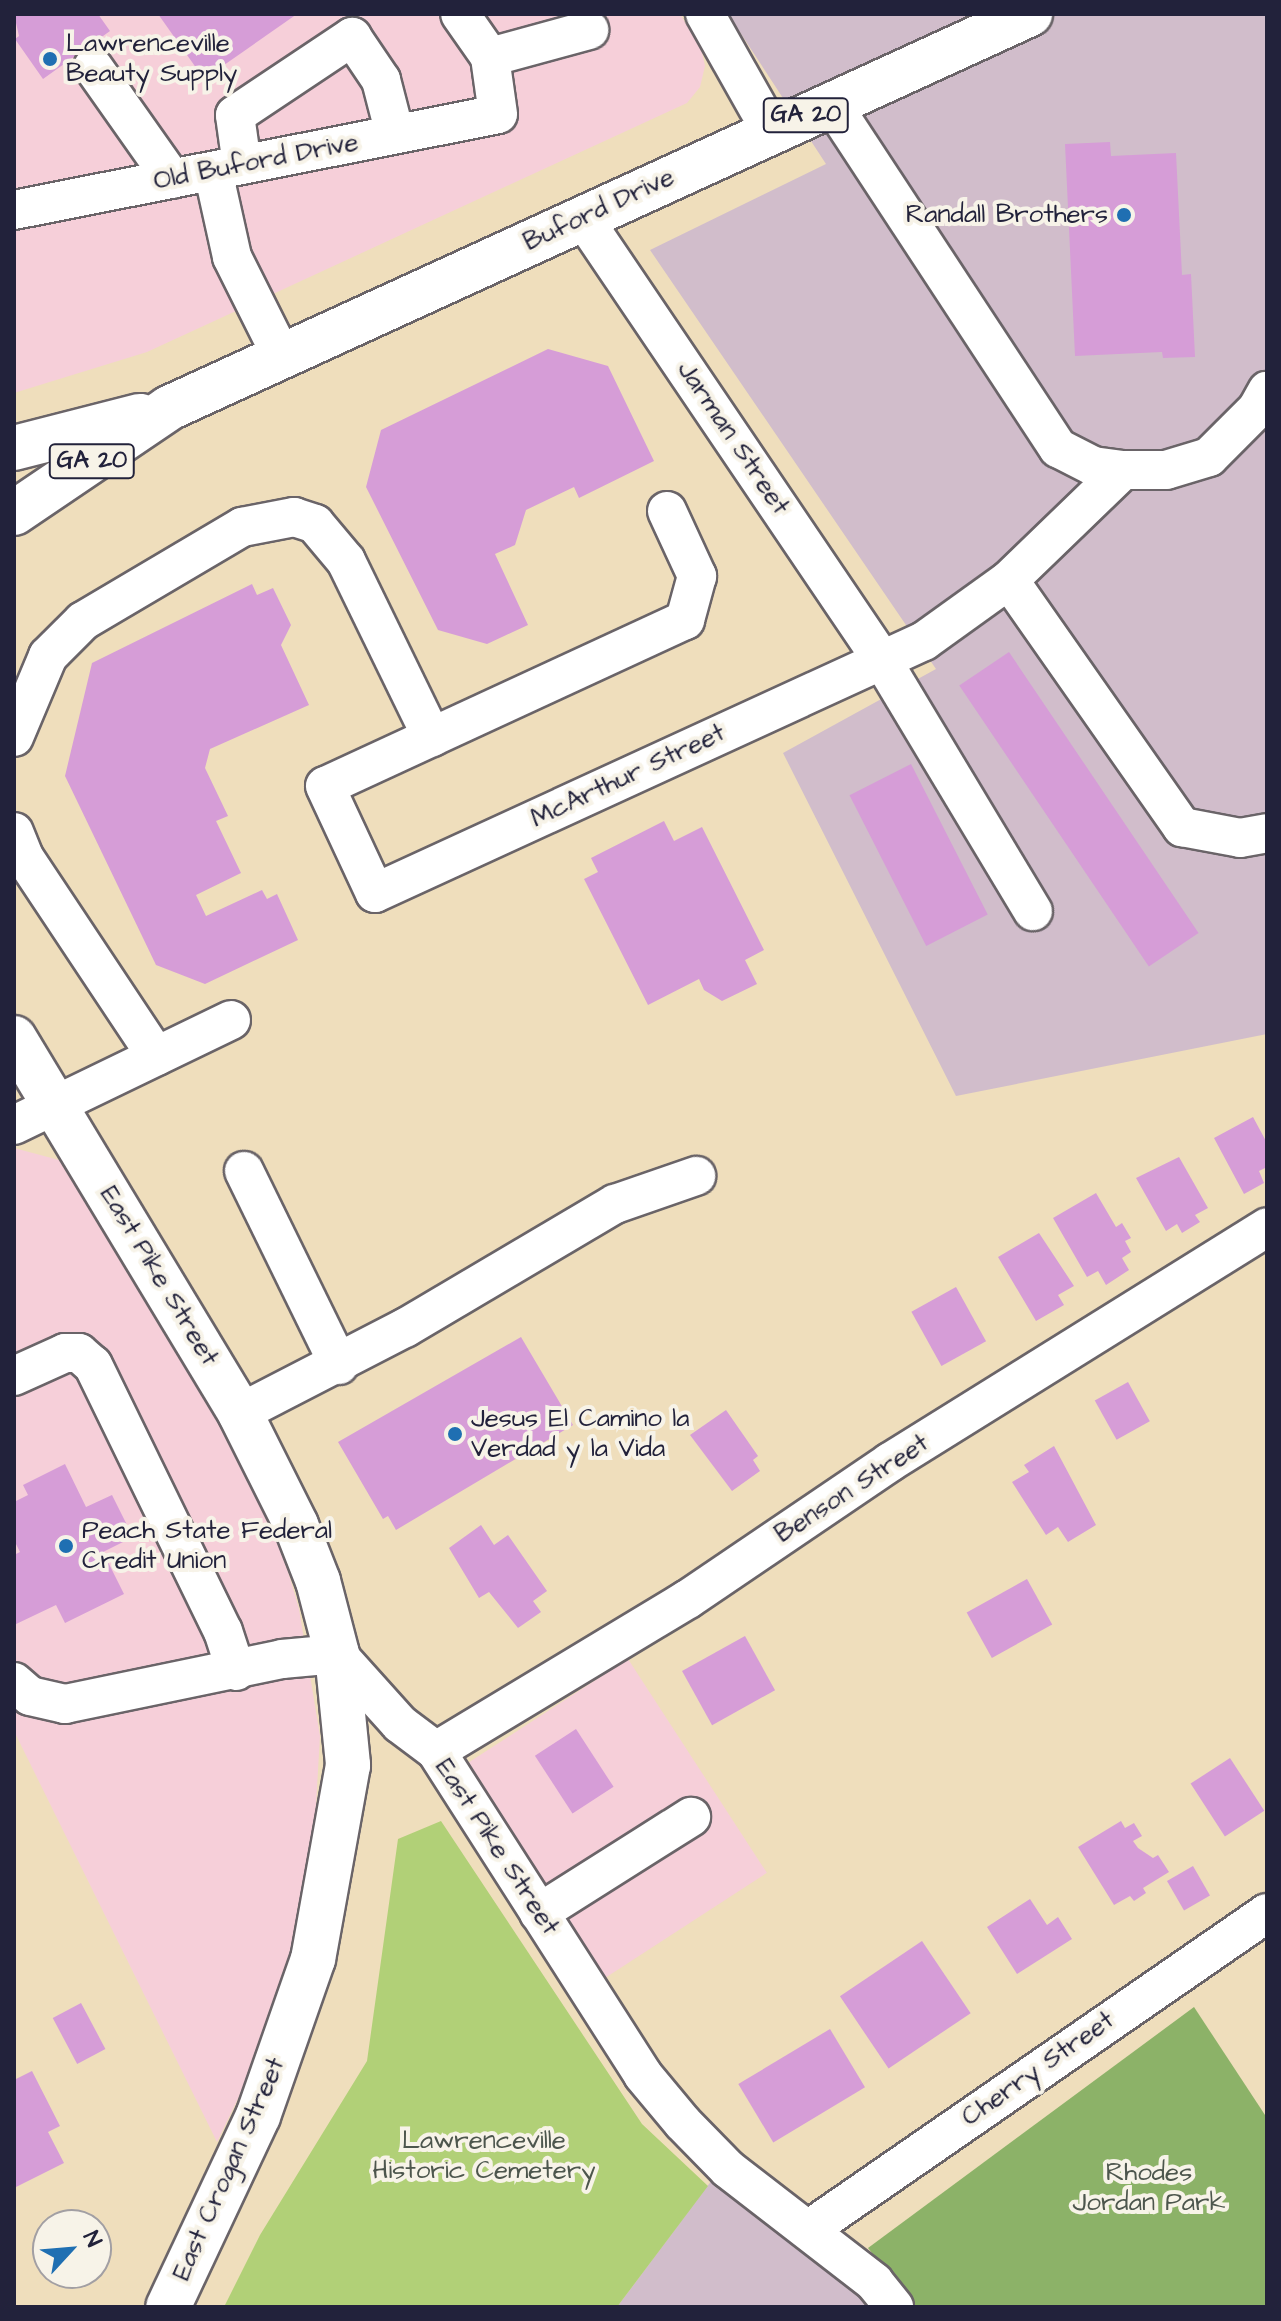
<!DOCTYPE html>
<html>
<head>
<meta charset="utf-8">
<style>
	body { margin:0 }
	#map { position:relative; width:1281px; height:2321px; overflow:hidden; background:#efdebc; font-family:"Architects Daughter",sans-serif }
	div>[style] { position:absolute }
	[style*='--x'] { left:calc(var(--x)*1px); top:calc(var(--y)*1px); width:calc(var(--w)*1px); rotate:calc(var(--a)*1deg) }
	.built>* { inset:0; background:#f6cfd9; transform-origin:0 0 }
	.industrial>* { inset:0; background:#d1bdcb }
	.green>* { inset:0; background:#b1d077 }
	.forest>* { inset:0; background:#8cb268 }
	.building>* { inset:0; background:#d69dd7; transform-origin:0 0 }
	.roads { filter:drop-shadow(2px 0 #6a6468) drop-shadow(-2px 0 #6a6468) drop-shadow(0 2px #6a6468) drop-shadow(0 -2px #6a6468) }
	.minor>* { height:38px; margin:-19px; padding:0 19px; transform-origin:19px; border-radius:19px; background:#fff }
	.major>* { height:44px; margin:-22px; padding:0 22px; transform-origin:22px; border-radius:22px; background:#fff }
	.highway>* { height:44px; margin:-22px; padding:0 22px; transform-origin:22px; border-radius:22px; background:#fff }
	.dots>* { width:22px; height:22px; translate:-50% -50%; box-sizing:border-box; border:4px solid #f7f3e8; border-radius:50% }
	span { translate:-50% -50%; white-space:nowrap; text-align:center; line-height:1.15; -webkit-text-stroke:8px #f7f3e8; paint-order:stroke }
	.shield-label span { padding:2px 6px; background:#f7f3e8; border:2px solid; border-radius:6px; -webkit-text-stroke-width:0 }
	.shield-label { font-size:24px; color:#22223b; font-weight:700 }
	.poi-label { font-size:26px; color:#22223b }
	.left { translate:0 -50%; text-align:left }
	.right { translate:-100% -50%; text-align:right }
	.street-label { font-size:26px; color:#22223b }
	.park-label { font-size:26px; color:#4d564d }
	.frame { position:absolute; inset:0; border:16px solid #22223b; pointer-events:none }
	.north { position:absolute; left:32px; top:2209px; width:80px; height:80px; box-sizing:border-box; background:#f7f3e8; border:2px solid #a29fa3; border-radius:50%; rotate:64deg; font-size:22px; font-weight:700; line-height:32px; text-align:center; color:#22223b }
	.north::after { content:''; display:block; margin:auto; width:28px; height:36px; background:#1f6fb2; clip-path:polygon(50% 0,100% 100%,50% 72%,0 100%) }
</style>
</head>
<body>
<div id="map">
	<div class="built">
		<div style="clip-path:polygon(14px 14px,680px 14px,701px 48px,705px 66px,700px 87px,687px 103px,147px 352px,14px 393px)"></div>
		<div style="clip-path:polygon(14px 1148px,59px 1160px,111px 1238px,247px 1470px,280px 1544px,299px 1609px,320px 1736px,313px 1857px,290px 1959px,248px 2078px,217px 2142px,14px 1731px)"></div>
		<div style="left:628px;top:1659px;width:255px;height:193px;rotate:57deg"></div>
	</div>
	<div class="industrial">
		<div style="clip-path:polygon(728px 14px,1267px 14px,1267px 1034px,956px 1096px,783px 753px,936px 669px,650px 250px,826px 164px)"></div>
		<div style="clip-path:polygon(715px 2176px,875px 2307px,617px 2307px)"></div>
	</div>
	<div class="green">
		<div style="clip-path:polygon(441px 1821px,642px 2124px,708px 2186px,617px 2307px,224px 2307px,260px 2235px,367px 2061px,398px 1839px)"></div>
	</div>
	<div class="forest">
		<div style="clip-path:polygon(1194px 2007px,1267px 2118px,1267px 2307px,916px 2307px,868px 2248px)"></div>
	</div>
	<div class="building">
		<div style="clip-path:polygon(14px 14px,98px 14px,110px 31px,43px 79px,15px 39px,19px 36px)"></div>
		<div style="clip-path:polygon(158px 14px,297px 14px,204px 79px)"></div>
		<div style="clip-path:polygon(1110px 142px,1111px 156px,1176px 153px,1182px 275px,1191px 274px,1195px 357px,1163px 358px,1162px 352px,1075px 356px,1065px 144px)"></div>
		<div style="clip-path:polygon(548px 349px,608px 366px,654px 461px,579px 498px,574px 487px,526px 510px,515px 545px,495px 554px,528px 625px,487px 644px,438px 630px,366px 487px,381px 430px)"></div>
		<div style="clip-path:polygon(252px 584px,257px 595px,273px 588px,291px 625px,281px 645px,309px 705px,210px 749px,205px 768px,228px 816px,216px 821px,241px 873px,196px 895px,206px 916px,262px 890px,267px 899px,277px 894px,298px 940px,205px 984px,156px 965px,65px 776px,92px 663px)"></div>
		<div style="left:1009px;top:652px;width:339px;height:60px;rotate:56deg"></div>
		<div style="left:911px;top:764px;width:169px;height:69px;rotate:63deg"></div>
		<div style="clip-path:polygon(664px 821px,674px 841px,702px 827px,764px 950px,745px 960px,757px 984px,722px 1001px,704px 990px,699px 979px,648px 1005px,584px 879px,598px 872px,591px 858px)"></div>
		<div style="clip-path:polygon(1253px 1117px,1267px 1143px,1267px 1167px,1259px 1171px,1264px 1183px,1244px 1194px,1214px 1138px)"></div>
		<div style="clip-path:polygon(1179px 1157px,1208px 1208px,1195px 1215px,1200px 1222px,1182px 1233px,1177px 1224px,1166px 1231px,1136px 1178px)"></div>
		<div style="clip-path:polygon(1096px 1193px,1116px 1227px,1122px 1223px,1131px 1238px,1125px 1241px,1131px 1252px,1122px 1258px,1129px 1270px,1106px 1285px,1098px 1271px,1087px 1277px,1053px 1218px)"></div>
		<div style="clip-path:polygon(1039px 1233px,1074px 1286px,1058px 1295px,1064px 1305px,1036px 1321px,998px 1257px)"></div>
		<div style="left:956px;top:1287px;width:62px;height:51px;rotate:61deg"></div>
		<div style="clip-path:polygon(521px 1337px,573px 1425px,396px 1530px,388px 1516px,383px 1519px,338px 1442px)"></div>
		<div style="left:1128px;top:1382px;width:45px;height:38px;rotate:61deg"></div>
		<div style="clip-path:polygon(726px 1410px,758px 1456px,753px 1460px,760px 1471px,732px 1491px,690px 1435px)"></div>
		<div style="clip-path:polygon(1054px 1446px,1096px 1525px,1068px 1542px,1058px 1527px,1046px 1535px,1012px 1482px,1029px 1472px,1024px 1465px)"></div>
		<div style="clip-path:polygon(65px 1464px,86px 1507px,112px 1495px,133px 1537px,103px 1552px,124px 1594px,65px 1623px,56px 1605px,14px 1625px,14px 1555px,20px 1552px,14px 1540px,14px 1502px,28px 1495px,23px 1485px)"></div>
		<div style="clip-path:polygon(481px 1525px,494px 1545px,508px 1535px,547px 1591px,533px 1601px,541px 1612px,518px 1628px,489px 1592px,479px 1598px,449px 1548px)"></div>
		<div style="left:1027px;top:1579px;width:52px;height:69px;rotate:61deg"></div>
		<div style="left:745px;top:1636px;width:62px;height:72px;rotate:61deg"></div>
		<div style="left:576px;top:1729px;width:69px;height:49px;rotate:57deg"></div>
		<div style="left:1230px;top:1758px;width:63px;height:47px;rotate:57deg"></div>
		<div style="clip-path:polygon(1121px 1821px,1125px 1828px,1134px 1823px,1142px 1836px,1133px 1841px,1138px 1848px,1153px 1858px,1158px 1855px,1169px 1872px,1143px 1888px,1146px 1893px,1134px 1901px,1130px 1896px,1114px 1905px,1078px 1847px)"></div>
		<div style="left:1193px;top:1866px;width:34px;height:30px;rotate:60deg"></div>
		<div style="clip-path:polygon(1030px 1899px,1047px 1925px,1058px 1917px,1072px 1939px,1017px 1974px,987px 1927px)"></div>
		<div style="left:922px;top:1941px;width:87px;height:99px;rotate:56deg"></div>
		<div style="left:81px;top:2003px;width:52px;height:32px;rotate:62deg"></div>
		<div style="left:830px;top:2029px;width:68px;height:107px;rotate:59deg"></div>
		<div style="clip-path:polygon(32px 2071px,60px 2126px,48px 2132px,64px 2163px,14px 2188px,14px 2080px)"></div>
	</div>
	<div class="roads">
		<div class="minor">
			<div style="--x:705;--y:14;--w:134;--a:60.6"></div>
			<div style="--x:490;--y:57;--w:103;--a:-15.3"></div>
			<div style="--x:93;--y:67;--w:137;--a:54.8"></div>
			<div style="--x:832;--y:104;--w:412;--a:56.7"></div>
			<div style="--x:1058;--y:448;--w:39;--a:27"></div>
			<div style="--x:1093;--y:466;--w:30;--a:8"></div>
			<div style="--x:242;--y:165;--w:50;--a:-98"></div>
			<div style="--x:235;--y:115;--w:141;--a:-33.7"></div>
			<div style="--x:352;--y:37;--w:52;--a:56"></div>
			<div style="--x:381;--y:80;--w:56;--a:75.5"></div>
			<div style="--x:213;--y:171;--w:88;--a:77.5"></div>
			<div style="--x:232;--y:257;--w:112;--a:63.4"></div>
			<div style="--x:14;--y:210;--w:493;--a:-11.2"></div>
			<div style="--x:498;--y:114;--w:58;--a:-98"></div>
			<div style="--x:490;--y:57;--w:52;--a:-124.9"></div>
			<div style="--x:583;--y:218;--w:534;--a:55.92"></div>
			<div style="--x:882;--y:660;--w:293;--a:59"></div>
			<div style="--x:667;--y:511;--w:72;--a:65.2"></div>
			<div style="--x:697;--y:576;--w:46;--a:105.3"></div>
			<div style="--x:685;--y:620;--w:396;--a:155.2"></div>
			<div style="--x:325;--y:786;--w:118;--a:65"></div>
			<div style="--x:375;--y:893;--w:604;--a:-24.66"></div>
			<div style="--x:924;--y:641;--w:105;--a:-35.7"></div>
			<div style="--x:1009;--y:580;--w:158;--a:-44"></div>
			<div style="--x:1123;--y:470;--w:43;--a:0"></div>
			<div style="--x:1166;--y:470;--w:45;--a:-16.8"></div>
			<div style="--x:1209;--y:457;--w:68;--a:-45"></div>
			<div style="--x:1257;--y:409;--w:21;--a:-61"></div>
			<div style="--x:1009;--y:580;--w:302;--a:55"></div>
			<div style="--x:1182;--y:827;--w:59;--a:10.7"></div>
			<div style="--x:1240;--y:838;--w:27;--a:-10"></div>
			<div style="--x:14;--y:737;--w:88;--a:-67.2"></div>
			<div style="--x:48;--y:656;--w:49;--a:-45"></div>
			<div style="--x:83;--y:621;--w:185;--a:-30.6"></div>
			<div style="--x:242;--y:527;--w:53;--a:-10.9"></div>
			<div style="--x:294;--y:517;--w:22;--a:18"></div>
			<div style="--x:315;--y:524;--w:48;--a:50"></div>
			<div style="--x:346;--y:561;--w:196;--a:64"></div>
			<div style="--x:14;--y:832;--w:27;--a:68"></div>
			<div style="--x:24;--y:857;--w:239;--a:56.4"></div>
			<div style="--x:14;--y:1125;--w:241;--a:-25.8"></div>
			<div style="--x:244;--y:1171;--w:216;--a:63.9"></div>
			<div style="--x:14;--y:1376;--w:56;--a:-24.3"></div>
			<div style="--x:65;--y:1353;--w:14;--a:0"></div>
			<div style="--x:79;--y:1353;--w:18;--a:41"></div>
			<div style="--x:93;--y:1365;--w:296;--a:64"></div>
			<div style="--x:223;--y:1631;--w:42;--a:72"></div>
			<div style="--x:240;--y:1413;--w:186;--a:-27.3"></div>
			<div style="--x:405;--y:1328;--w:244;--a:-30.6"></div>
			<div style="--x:615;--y:1204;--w:86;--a:-19.1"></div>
			<div style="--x:14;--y:1682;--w:21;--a:41"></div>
			<div style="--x:30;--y:1696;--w:36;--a:13"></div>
			<div style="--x:65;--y:1704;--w:222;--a:-11.7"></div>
			<div style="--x:282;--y:1659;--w:55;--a:-5.2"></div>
			<div style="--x:337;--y:1654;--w:94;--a:48"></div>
			<div style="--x:400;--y:1724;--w:45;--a:36.9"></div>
			<div style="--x:436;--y:1751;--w:384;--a:57.4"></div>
			<div style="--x:643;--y:2075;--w:62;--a:50.2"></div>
			<div style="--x:683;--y:2123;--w:64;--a:45.6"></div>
			<div style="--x:728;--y:2169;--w:185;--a:37.7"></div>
			<div style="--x:874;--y:2282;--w:32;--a:51"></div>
			<div style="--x:436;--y:1751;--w:294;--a:-31.1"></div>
			<div style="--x:688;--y:1599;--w:244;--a:-34.1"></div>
			<div style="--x:890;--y:1462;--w:444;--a:-31.9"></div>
			<div style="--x:539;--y:1913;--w:180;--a:-32.3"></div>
			<div style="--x:811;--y:2228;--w:554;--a:-34.64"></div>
		</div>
		<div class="major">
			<div style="--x:14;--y:1038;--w:438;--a:58.9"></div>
			<div style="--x:240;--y:1413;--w:125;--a:63.4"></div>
			<div style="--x:296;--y:1525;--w:60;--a:68.6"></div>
			<div style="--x:318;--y:1581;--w:75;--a:75.4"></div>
			<div style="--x:337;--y:1654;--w:112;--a:84.3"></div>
			<div style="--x:348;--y:1765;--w:197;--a:100.2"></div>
			<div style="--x:313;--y:1959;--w:166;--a:109.3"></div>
			<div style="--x:258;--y:2116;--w:211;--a:115.2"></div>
		</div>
		<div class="highway">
			<div style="--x:14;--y:448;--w:130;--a:-14.3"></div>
			<div style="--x:14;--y:513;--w:187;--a:-34.1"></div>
			<div style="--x:169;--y:408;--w:947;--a:-24.59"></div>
		</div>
	</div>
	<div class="dots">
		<div style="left:50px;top:59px;background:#1f6fb2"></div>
		<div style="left:1124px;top:215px;background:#1f6fb2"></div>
		<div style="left:455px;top:1434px;background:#1f6fb2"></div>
		<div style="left:66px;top:1546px;background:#1f6fb2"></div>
	</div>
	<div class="shield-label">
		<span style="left:806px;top:115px">GA 20</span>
		<span style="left:92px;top:461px">GA 20</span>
	</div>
	<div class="poi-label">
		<span class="left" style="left:66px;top:59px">Lawrenceville<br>Beauty Supply</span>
		<span class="right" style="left:1108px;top:215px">Randall Brothers</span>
		<span class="left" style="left:471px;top:1434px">Jesus El Camino la<br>Verdad y la Vida</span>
		<span class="left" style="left:82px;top:1546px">Peach State Federal<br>Credit Union</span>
	</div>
	<div class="street-label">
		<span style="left:256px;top:162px;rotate:-11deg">Old Buford Drive</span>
		<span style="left:599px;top:210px;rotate:-25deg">Buford Drive</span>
		<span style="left:733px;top:438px;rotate:56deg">Jarman Street</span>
		<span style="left:628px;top:776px;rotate:-25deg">McArthur Street</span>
		<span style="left:159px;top:1276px;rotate:59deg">East Pike Street</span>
		<span style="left:852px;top:1489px;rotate:-33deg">Benson Street</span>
		<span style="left:497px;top:1847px;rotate:57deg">East Pike Street</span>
		<span style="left:1038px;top:2069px;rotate:-35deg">Cherry Street</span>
		<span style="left:229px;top:2169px;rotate:-66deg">East Crogan Street</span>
	</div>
	<div class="park-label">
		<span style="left:484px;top:2156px">Lawrenceville<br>Historic Cemetery</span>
		<span style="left:1149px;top:2188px">Rhodes<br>Jordan Park</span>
	</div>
	<div class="frame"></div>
	<div class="north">N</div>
</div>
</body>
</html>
